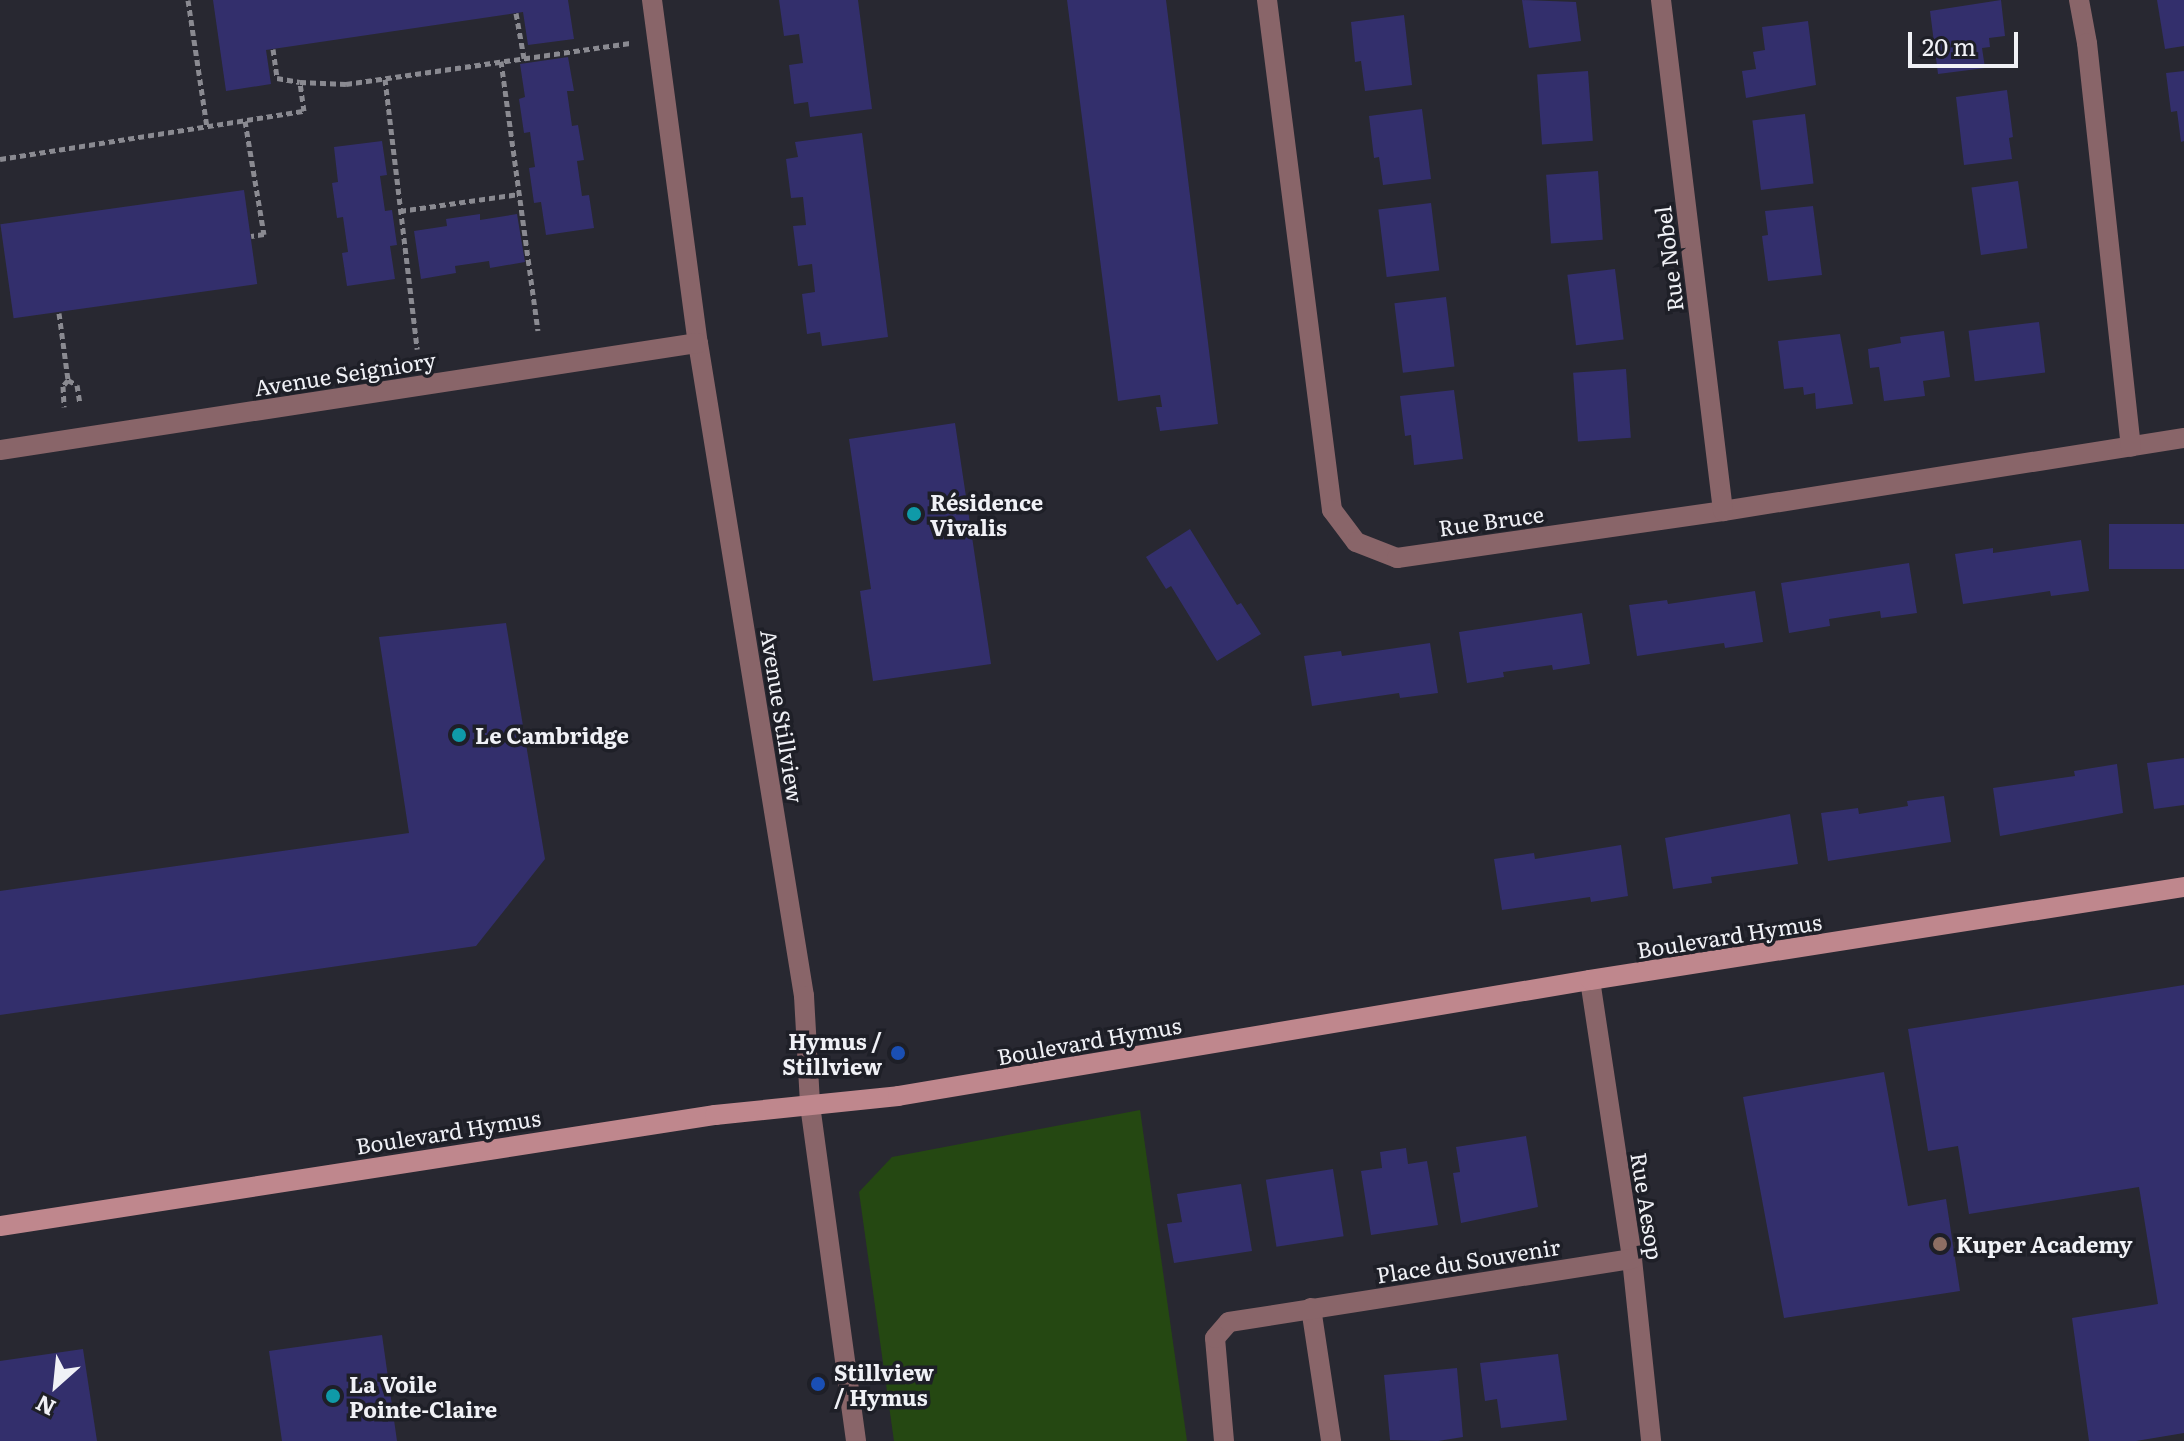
<!DOCTYPE html>
<html>
<head>
<meta charset="utf-8">
<style>
	body { margin:0 }
	#map { position:relative; width:2184px; height:1441px; overflow:hidden; background:#282831; font-family:Literata,serif }
	div>[style] { position:absolute }
	[style*='--x'] { left:calc(var(--x)*1px); top:calc(var(--y)*1px); width:calc(var(--w)*1px); rotate:calc(var(--a)*1deg) }
	.green>* { inset:0; background:#254812 }
	.building>* { inset:0; background:#332f6c; transform-origin:0 0 }
	.path>* { height:5px; margin-top:-2.5px; transform-origin:0; background:repeating-linear-gradient(90deg,#8a8a91 0 6px,transparent 0 10px) }
	.street>* { height:20px; margin:-10px; padding:0 10px; transform-origin:10px; border-radius:10px; background:#896569 }
	.secondary>* { height:20px; margin:-10px; padding:0 10px; transform-origin:10px; border-radius:10px; background:#bf878d }
	.dots>* { width:22px; height:22px; translate:-50% -50%; box-sizing:border-box; border:4px solid #1e1f27; border-radius:50% }
	span { translate:-50% -50%; white-space:nowrap; text-align:center; line-height:1.15; -webkit-text-stroke:7px #1e1f27; paint-order:stroke }
	.street-label { font-size:22px; color:#f0f1f6 }
	.poi-label { font-size:22px; color:#f0f1f6; font-weight:700 }
	.left { translate:0 -50%; text-align:left }
	.right { translate:-100% -50%; text-align:right }
	.north { position:absolute; left:16px; top:1345px; width:80px; height:80px; -webkit-text-stroke:6px #1e1f27; paint-order:stroke; rotate:207deg; font-size:22px; font-weight:700; line-height:32px; text-align:center; color:#f0f1f6 }
	.north::after { content:''; display:block; margin:auto; width:28px; height:36px; background:#f0f1f6; clip-path:polygon(50% 0,100% 100%,50% 72%,0 100%) }
	.scale { position:absolute; left:1908px; top:32px; width:110px; height:36px; box-sizing:border-box; border:4px solid #f0f1f6; border-top:0; padding-left:10px; font-size:24px; line-height:28px; white-space:nowrap; color:#f0f1f6; -webkit-text-stroke:6px #1e1f27; paint-order:stroke }
</style>
</head>
<body>
<div id="map">
	<div class="green">
		<div style="clip-path:polygon(1140px 1110px,1187px 1441px,894px 1441px,859px 1192px,892px 1157px)"></div>
	</div>
	<div class="building">
		<div style="clip-path:polygon(213px 0,568px 0,574px 39px,528px 45px,523px 12px,266px 50px,271px 84px,226px 91px)"></div>
		<div style="clip-path:polygon(779px 0,858px 0,872px 109px,810px 117px,808px 102px,794px 104px,789px 65px,803px 63px,799px 34px,784px 36px)"></div>
		<div style="clip-path:polygon(1067px 0,1166px 0,1218px 424px,1160px 431px,1156px 407px,1162px 407px,1160px 395px,1118px 401px)"></div>
		<div style="clip-path:polygon(1522px 0,1576px 2px,1581px 41px,1529px 48px)"></div>
		<div style="clip-path:polygon(2001px 0,2005px 36px,1989px 38px,1990px 47px,1982px 48px,1985px 68px,1938px 74px,1930px 11px)"></div>
		<div style="clip-path:polygon(2157px 0,2184px 0,2184px 46px,2165px 49px)"></div>
		<div style="clip-path:polygon(1404px 15px,1412px 85px,1365px 91px,1361px 61px,1355px 62px,1351px 22px)"></div>
		<div style="clip-path:polygon(1808px 21px,1816px 85px,1746px 98px,1742px 71px,1756px 69px,1753px 52px,1765px 50px,1762px 27px)"></div>
		<div style="clip-path:polygon(568px 57px,574px 91px,567px 91px,572px 126px,578px 125px,584px 160px,577px 161px,582px 196px,589px 195px,594px 228px,546px 235px,541px 202px,534px 203px,529px 168px,535px 167px,530px 132px,524px 133px,519px 99px,525px 97px,520px 64px)"></div>
		<div style="left:1588px;top:71px;width:70px;height:51px;rotate:86deg"></div>
		<div style="clip-path:polygon(2184px 71px,2184px 141px,2181px 142px,2177px 111px,2171px 112px,2166px 73px)"></div>
		<div style="clip-path:polygon(2007px 90px,2013px 137px,2009px 138px,2012px 159px,1964px 165px,1956px 97px)"></div>
		<div style="clip-path:polygon(1422px 109px,1431px 179px,1383px 185px,1379px 157px,1374px 158px,1369px 116px)"></div>
		<div style="left:1805px;top:114px;width:70px;height:53px;rotate:83deg"></div>
		<div style="clip-path:polygon(862px 133px,888px 337px,822px 346px,820px 332px,807px 334px,802px 294px,815px 292px,812px 264px,798px 266px,793px 226px,806px 225px,803px 197px,791px 198px,786px 159px,798px 157px,795px 142px)"></div>
		<div style="clip-path:polygon(382px 141px,387px 175px,380px 176px,385px 211px,392px 210px,397px 245px,390px 246px,395px 279px,347px 286px,342px 253px,348px 252px,343px 217px,337px 218px,332px 183px,338px 182px,334px 147px)"></div>
		<div style="left:1598px;top:171px;width:69px;height:52px;rotate:86deg"></div>
		<div style="left:2018px;top:181px;width:68px;height:47px;rotate:82deg"></div>
		<div style="left:244px;top:190px;width:95px;height:246px;rotate:82deg"></div>
		<div style="left:1431px;top:203px;width:68px;height:53px;rotate:83deg"></div>
		<div style="clip-path:polygon(1813px 206px,1822px 275px,1768px 281px,1762px 236px,1768px 235px,1765px 211px)"></div>
		<div style="clip-path:polygon(480px 214px,480px 220px,517px 214px,525px 262px,490px 268px,489px 261px,455px 266px,456px 273px,421px 279px,414px 231px,447px 226px,446px 219px)"></div>
		<div style="left:1615px;top:269px;width:71px;height:48px;rotate:83deg"></div>
		<div style="left:1446px;top:297px;width:70px;height:52px;rotate:83deg"></div>
		<div style="left:2039px;top:322px;width:51px;height:71px;rotate:83deg"></div>
		<div style="clip-path:polygon(1944px 331px,1950px 377px,1923px 381px,1925px 396px,1884px 401px,1879px 367px,1870px 368px,1868px 349px,1901px 343px,1900px 337px)"></div>
		<div style="clip-path:polygon(1840px 334px,1853px 404px,1816px 409px,1815px 393px,1804px 395px,1803px 387px,1784px 389px,1778px 341px)"></div>
		<div style="left:1626px;top:369px;width:69px;height:53px;rotate:86deg"></div>
		<div style="clip-path:polygon(1454px 390px,1463px 459px,1414px 465px,1411px 435px,1405px 436px,1400px 396px)"></div>
		<div style="clip-path:polygon(955px 423px,991px 664px,873px 681px,860px 591px,871px 589px,849px 439px)"></div>
		<div style="left:2184px;top:524px;width:45px;height:75px;rotate:90deg"></div>
		<div style="clip-path:polygon(1190px 529px,1237px 605px,1241px 603px,1261px 634px,1217px 661px,1171px 586px,1166px 589px,1146px 557px)"></div>
		<div style="clip-path:polygon(2081px 540px,2089px 591px,2051px 596px,2050px 591px,1963px 604px,1955px 554px,1993px 548px,1993px 553px)"></div>
		<div style="clip-path:polygon(1909px 563px,1917px 613px,1881px 618px,1880px 611px,1829px 619px,1830px 626px,1789px 633px,1781px 583px)"></div>
		<div style="clip-path:polygon(1755px 591px,1763px 642px,1725px 648px,1724px 643px,1637px 656px,1629px 605px,1667px 600px,1668px 604px)"></div>
		<div style="clip-path:polygon(1582px 613px,1590px 664px,1553px 670px,1552px 665px,1503px 672px,1504px 677px,1467px 683px,1459px 632px)"></div>
		<div style="clip-path:polygon(506px 623px,545px 859px,476px 946px,0 1015px,0 891px,409px 833px,379px 637px)"></div>
		<div style="clip-path:polygon(1430px 643px,1438px 693px,1400px 698px,1399px 693px,1312px 706px,1304px 656px,1341px 651px,1342px 656px)"></div>
		<div style="clip-path:polygon(2184px 758px,2184px 805px,2154px 809px,2147px 763px)"></div>
		<div style="clip-path:polygon(2117px 764px,2123px 813px,2000px 836px,1993px 788px,2075px 776px,2074px 771px)"></div>
		<div style="clip-path:polygon(1944px 796px,1951px 842px,1828px 861px,1821px 813px,1858px 808px,1859px 814px,1908px 806px,1907px 801px)"></div>
		<div style="clip-path:polygon(1790px 814px,1798px 864px,1711px 877px,1712px 883px,1673px 889px,1665px 838px)"></div>
		<div style="clip-path:polygon(1621px 845px,1628px 896px,1591px 902px,1590px 897px,1502px 910px,1494px 859px,1534px 853px,1535px 859px)"></div>
		<div style="clip-path:polygon(2184px 985px,2184px 1433px,2136px 1441px,2089px 1441px,2072px 1318px,2158px 1304px,2139px 1187px,1969px 1214px,1958px 1146px,1928px 1151px,1908px 1029px)"></div>
		<div style="clip-path:polygon(1884px 1072px,1908px 1206px,1946px 1199px,1960px 1291px,1784px 1318px,1743px 1097px)"></div>
		<div style="clip-path:polygon(1526px 1136px,1538px 1207px,1461px 1223px,1453px 1173px,1460px 1172px,1456px 1147px)"></div>
		<div style="clip-path:polygon(1406px 1148px,1408px 1164px,1427px 1161px,1438px 1225px,1371px 1235px,1361px 1171px,1382px 1168px,1380px 1152px)"></div>
		<div style="left:1333px;top:1169px;width:68px;height:68px;rotate:81deg"></div>
		<div style="clip-path:polygon(1241px 1184px,1252px 1251px,1174px 1263px,1167px 1224px,1182px 1222px,1177px 1194px)"></div>
		<div style="clip-path:polygon(382px 1335px,397px 1441px,282px 1441px,269px 1351px)"></div>
		<div style="clip-path:polygon(83px 1349px,97px 1441px,0 1441px,0 1361px)"></div>
		<div style="clip-path:polygon(1558px 1354px,1567px 1420px,1501px 1428px,1497px 1399px,1485px 1401px,1480px 1363px)"></div>
		<div style="clip-path:polygon(1457px 1368px,1463px 1437px,1438px 1441px,1390px 1440px,1384px 1375px)"></div>
	</div>
	<div class="path">
		<div style="--x:188;--y:0;--w:128;--a:81.5"></div>
		<div style="--x:516;--y:13;--w:46;--a:79.9"></div>
		<div style="--x:273;--y:49;--w:29;--a:82"></div>
		<div style="--x:277;--y:78;--w:23;--a:10"></div>
		<div style="--x:501;--y:61;--w:272;--a:82.2"></div>
		<div style="--x:385;--y:79;--w:272;--a:83.2"></div>
		<div style="--x:245;--y:121;--w:115;--a:80.5"></div>
		<div style="--x:264;--y:234;--w:13;--a:171"></div>
		<div style="--x:0;--y:159;--w:308;--a:-9"></div>
		<div style="--x:304;--y:111;--w:29;--a:-98"></div>
		<div style="--x:300;--y:82;--w:46;--a:2.5"></div>
		<div style="--x:346;--y:84;--w:287;--a:-8.2"></div>
		<div style="--x:400;--y:211;--w:120;--a:-8.1"></div>
		<div style="--x:59;--y:313;--w:68;--a:82.3"></div>
		<div style="--x:68;--y:380;--w:8;--a:130"></div>
		<div style="--x:63;--y:386;--w:21;--a:87"></div>
		<div style="--x:68;--y:380;--w:10;--a:29"></div>
		<div style="--x:77;--y:385;--w:19;--a:81"></div>
	</div>
	<div class="street">
		<div style="--x:652;--y:0;--w:346;--a:82.4"></div>
		<div style="--x:698;--y:343;--w:662;--a:80.78"></div>
		<div style="--x:804;--y:996;--w:109;--a:86.8"></div>
		<div style="--x:810;--y:1105;--w:339;--a:82.2"></div>
		<div style="--x:1267;--y:0;--w:514;--a:82.74"></div>
		<div style="--x:1332;--y:510;--w:40;--a:53"></div>
		<div style="--x:1356;--y:542;--w:44;--a:21.3"></div>
		<div style="--x:1397;--y:558;--w:329;--a:-8.2"></div>
		<div style="--x:1723;--y:511;--w:467;--a:-9"></div>
		<div style="--x:1661;--y:0;--w:515;--a:83.08"></div>
		<div style="--x:2079;--y:0;--w:44;--a:79.5"></div>
		<div style="--x:2087;--y:43;--w:406;--a:83.8"></div>
		<div style="--x:0;--y:450;--w:706;--a:-8.72"></div>
		<div style="--x:1590;--y:980;--w:282;--a:81.4"></div>
		<div style="--x:1632;--y:1259;--w:183;--a:84"></div>
		<div style="--x:1311;--y:1308;--w:134;--a:81.4"></div>
		<div style="--x:1224;--y:1441;--w:103;--a:-95"></div>
		<div style="--x:1215;--y:1338;--w:21;--a:-49"></div>
		<div style="--x:1229;--y:1322;--w:408;--a:-8.9"></div>
	</div>
	<div class="secondary">
		<div style="--x:0;--y:1226;--w:724;--a:-8.82"></div>
		<div style="--x:715;--y:1115;--w:184;--a:-5.9"></div>
		<div style="--x:898;--y:1096;--w:702;--a:-9.52"></div>
		<div style="--x:1590;--y:980;--w:601;--a:-8.9"></div>
	</div>
	<div class="dots">
		<div style="left:914px;top:514px;background:#0f9aa8"></div>
		<div style="left:459px;top:735px;background:#0f9aa8"></div>
		<div style="left:898px;top:1053px;background:#1a4fb4"></div>
		<div style="left:1940px;top:1244px;background:#8d6e63"></div>
		<div style="left:818px;top:1384px;background:#1a4fb4"></div>
		<div style="left:333px;top:1396px;background:#0f9aa8"></div>
	</div>
	<div class="street-label">
		<span style="left:1668px;top:259px;rotate:-97deg">Rue Nobel</span>
		<span style="left:345px;top:373px;rotate:-9deg">Avenue Seigniory</span>
		<span style="left:1491px;top:520px;rotate:-8deg">Rue Bruce</span>
		<span style="left:783px;top:716px;rotate:81deg">Avenue Stillview</span>
		<span style="left:1729px;top:935px;rotate:-9deg">Boulevard Hymus</span>
		<span style="left:1089px;top:1040px;rotate:-10deg">Boulevard Hymus</span>
		<span style="left:448px;top:1131px;rotate:-9deg">Boulevard Hymus</span>
		<span style="left:1648px;top:1206px;rotate:81deg">Rue Aesop</span>
		<span style="left:1468px;top:1260px;rotate:-9deg">Place du Souvenir</span>
	</div>
	<div class="poi-label">
		<span class="left" style="left:930px;top:514px">Résidence<br>Vivalis</span>
		<span class="left" style="left:475px;top:735px">Le Cambridge</span>
		<span class="right" style="left:882px;top:1053px">Hymus /<br>Stillview</span>
		<span class="left" style="left:1956px;top:1244px">Kuper Academy</span>
		<span class="left" style="left:834px;top:1384px">Stillview<br>/ Hymus</span>
		<span class="left" style="left:349px;top:1396px">La Voile<br>Pointe-Claire</span>
	</div>
	<div class="north">N</div>
	<div class="scale">20 m</div>
</div>
</body>
</html>
